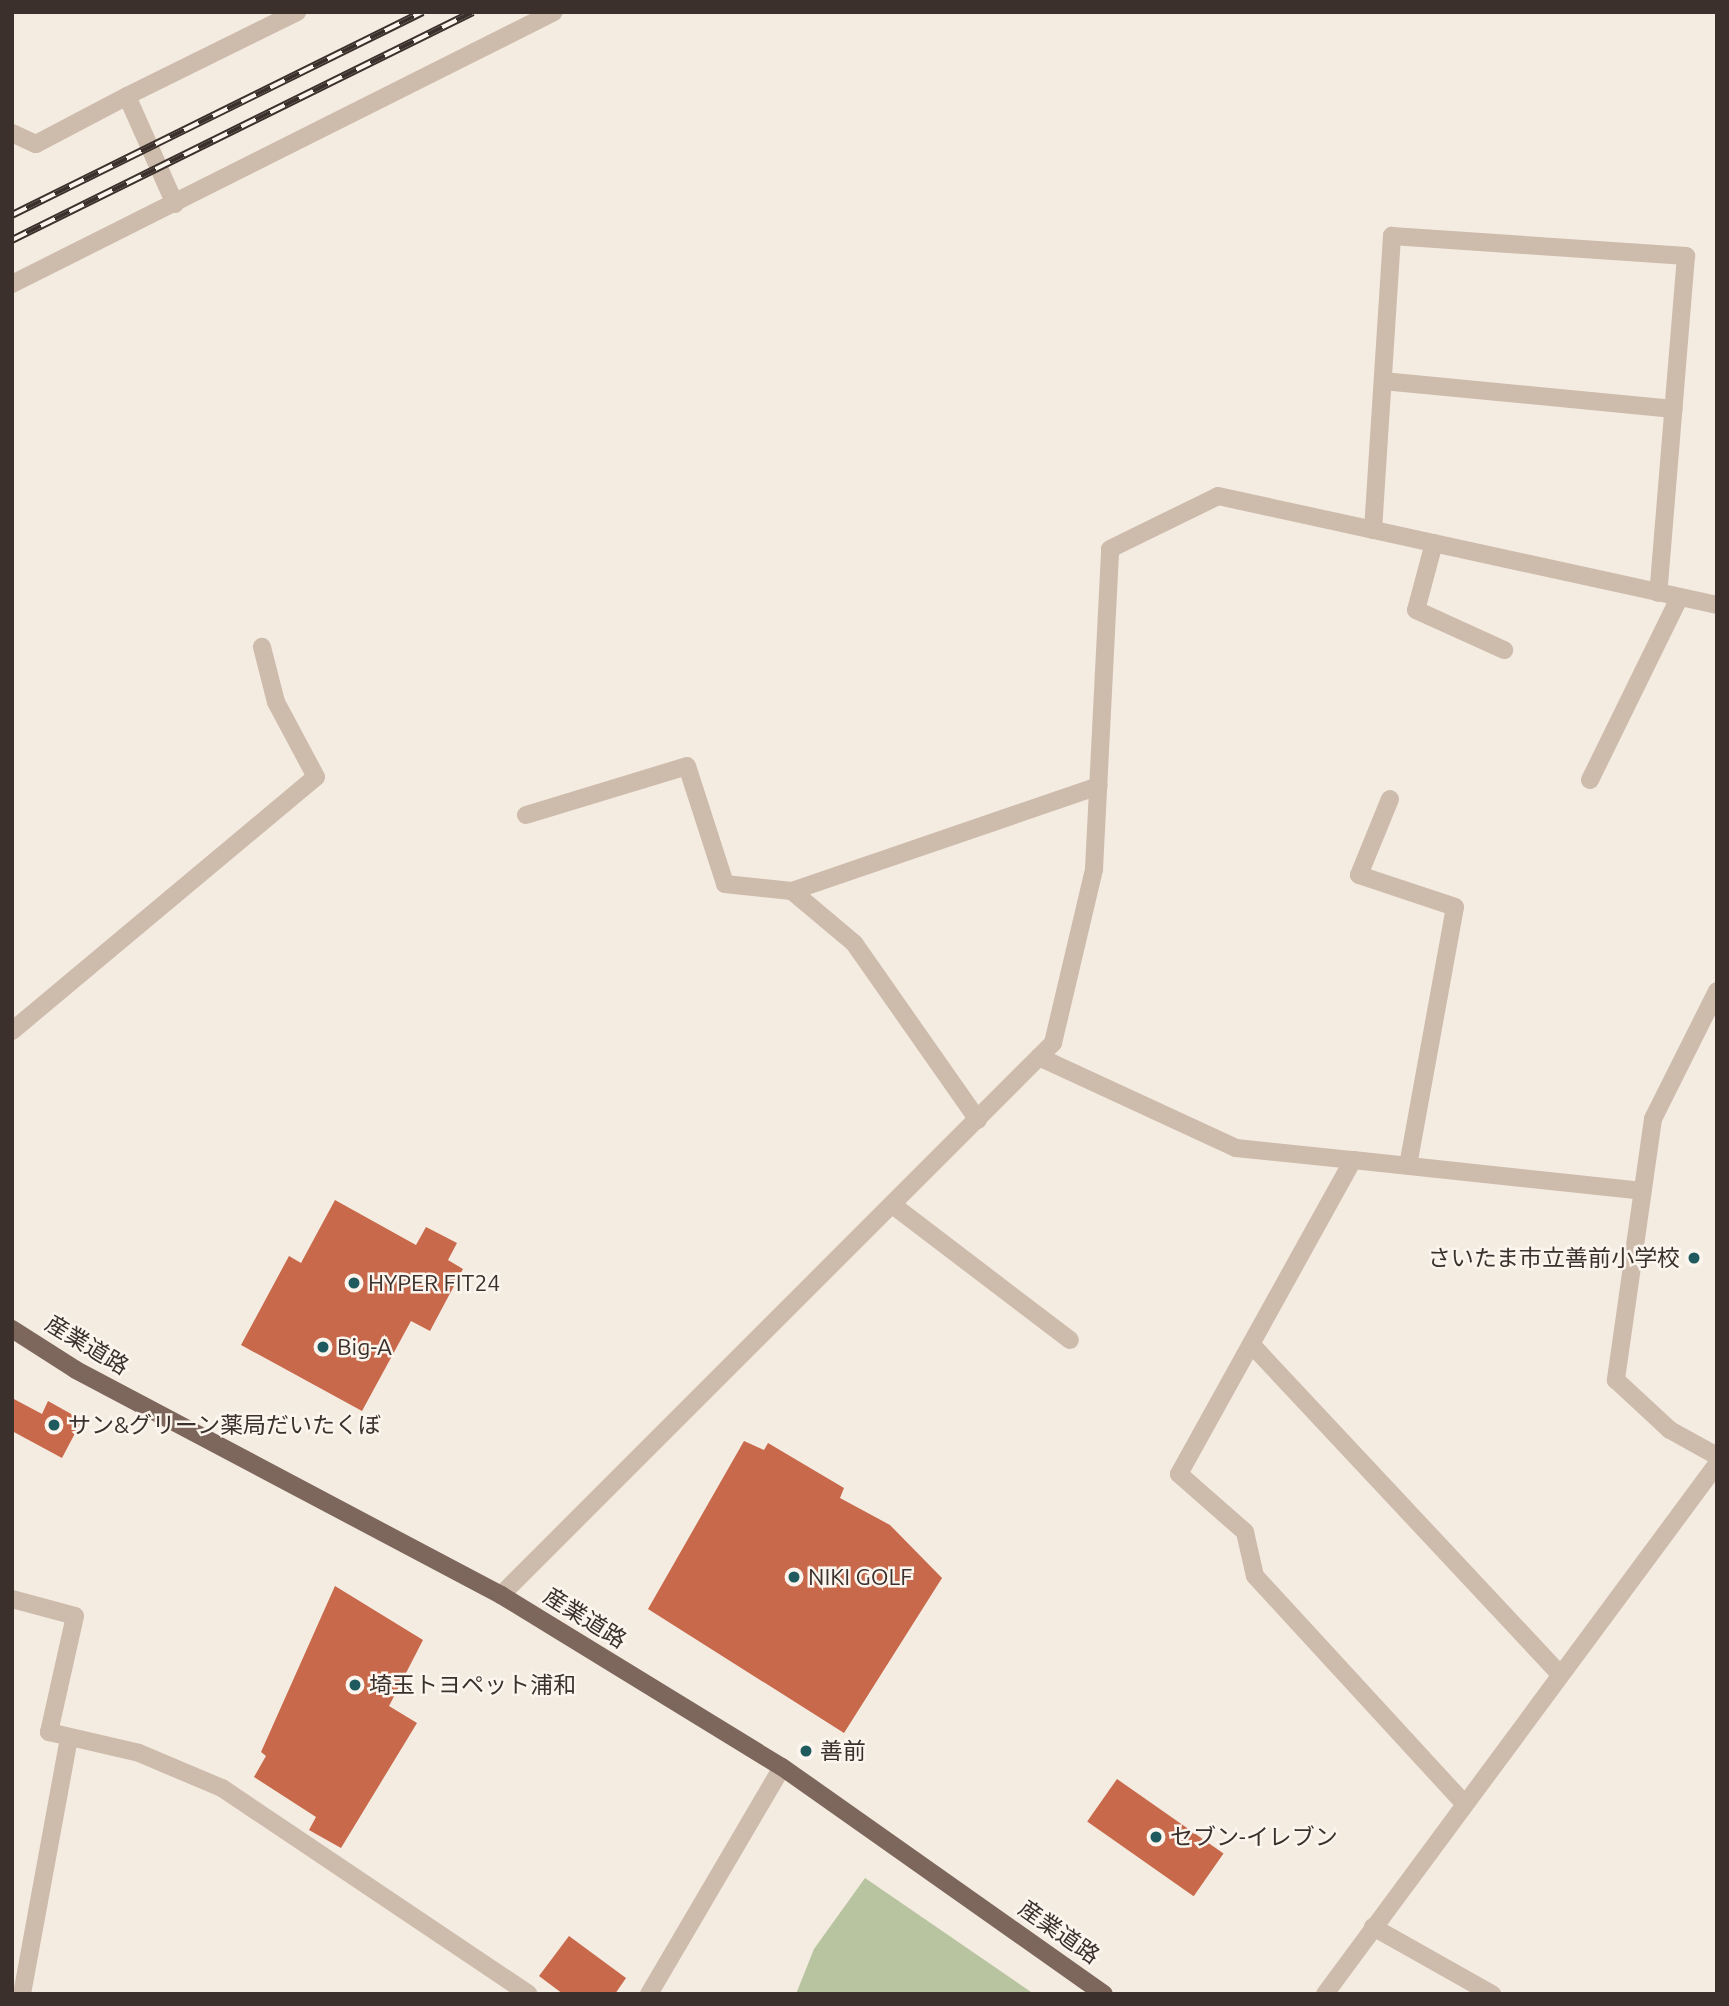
<!DOCTYPE html>
<html>
<head>
<meta charset="utf-8">
<style>
	body { margin:0 }
	#map { position:relative; width:1729px; height:2006px; overflow:hidden; background:#f4ebe1; font-family:Ubuntu,"Noto Sans JP",sans-serif }
	div>[style] { position:absolute }
	[style*='--x'] { left:calc(var(--x)*1px); top:calc(var(--y)*1px); width:calc(var(--w)*1px); rotate:calc(var(--a)*1deg) }
	.green>* { inset:0; background:#b8c4a0 }
	.building>* { inset:0; background:#c8694b; transform-origin:0 0 }
	.service>* { height:18px; margin:-9px; padding:0 9px; transform-origin:9px; border-radius:9px; background:#cdbbac }
	.minor>* { height:18px; margin:-9px; padding:0 9px; transform-origin:9px; border-radius:9px; background:#cdbbac }
	.primary>* { height:18px; margin:-9px; padding:0 9px; transform-origin:9px; border-radius:9px; background:#7d675c }
	.rail>* { height:8px; margin-top:-4px; transform-origin:0; background:repeating-linear-gradient(90deg,#fbf5ee 0 16px,#3b302b 0 32px); box-sizing:border-box; border-block:2px solid #3b302b }
	.dots>* { width:19px; height:19px; translate:-50% -50%; box-sizing:border-box; border:4px solid #fbf5ee; border-radius:50% }
	span { translate:-50% -50%; white-space:nowrap; text-align:center; line-height:1.15; -webkit-text-stroke:5px #fbf5ee; paint-order:stroke }
	.poi-label { font-size:23px; color:#3b302b }
	.right { translate:-100% -50%; text-align:right }
	.left { translate:0 -50%; text-align:left }
	.street-label { font-size:23px; color:#3b302b }
	.frame { position:absolute; inset:0; border:14px solid #3b302b; pointer-events:none }
</style>
</head>
<body>
<div id="map">
	<div class="green">
		<div style="clip-path:polygon(865px 1878px,1034px 1994px,796px 1994px,814px 1949px)"></div>
	</div>
	<div class="building">
		<div style="clip-path:polygon(335px 1200px,416px 1245px,426px 1227px,457px 1243px,448px 1260px,463px 1269px,430px 1331px,411px 1321px,362px 1411px,241px 1345px,289px 1256px,301px 1263px)"></div>
		<div style="clip-path:polygon(12px 1398px,42px 1414px,48px 1401px,82px 1420px,62px 1458px,12px 1431px)"></div>
		<div style="clip-path:polygon(744px 1441px,764px 1450px,768px 1443px,844px 1488px,840px 1498px,890px 1525px,942px 1578px,844px 1733px,648px 1609px)"></div>
		<div style="clip-path:polygon(335px 1586px,423px 1640px,389px 1706px,417px 1723px,341px 1848px,309px 1830px,316px 1817px,254px 1777px,266px 1756px,261px 1752px)"></div>
		<div style="left:1117px;top:1779px;width:130px;height:52px;rotate:35deg"></div>
		<div style="clip-path:polygon(569px 1936px,626px 1978px,615px 1994px,563px 1994px,539px 1976px)"></div>
	</div>
	<div class="service">
		<div style="--x:12;--y:133;--w:26;--a:25"></div>
		<div style="--x:36;--y:144;--w:103;--a:-27.8"></div>
		<div style="--x:1434;--y:543;--w:69;--a:105"></div>
		<div style="--x:1416;--y:610;--w:97;--a:24.4"></div>
		<div style="--x:1590;--y:780;--w:203;--a:-63.9"></div>
		<div style="--x:1390;--y:799;--w:82;--a:112.2"></div>
		<div style="--x:1359;--y:875;--w:101;--a:18.4"></div>
		<div style="--x:1455;--y:907;--w:263;--a:100.3"></div>
		<div style="--x:526;--y:815;--w:168;--a:-16.9"></div>
		<div style="--x:687;--y:766;--w:124;--a:72.1"></div>
		<div style="--x:725;--y:884;--w:67;--a:6"></div>
		<div style="--x:792;--y:891;--w:324;--a:-18.9"></div>
		<div style="--x:792;--y:891;--w:81;--a:40"></div>
		<div style="--x:854;--y:943;--w:216;--a:55"></div>
		<div style="--x:894;--y:1206;--w:221;--a:37.3"></div>
		<div style="--x:1373;--y:1927;--w:137;--a:29.4"></div>
		<div style="--x:22;--y:1994;--w:261;--a:-79.6"></div>
	</div>
	<div class="minor">
		<div style="--x:175;--y:204;--w:118;--a:-114"></div>
		<div style="--x:127;--y:96;--w:190;--a:-26.3"></div>
		<div style="--x:12;--y:284;--w:606;--a:-26.65"></div>
		<div style="--x:1383;--y:381;--w:292;--a:5.5"></div>
		<div style="--x:1373;--y:530;--w:295;--a:-86.3"></div>
		<div style="--x:1392;--y:236;--w:295;--a:3.9"></div>
		<div style="--x:1686;--y:256;--w:338;--a:94.7"></div>
		<div style="--x:1717;--y:991;--w:143;--a:116.6"></div>
		<div style="--x:1653;--y:1119;--w:264;--a:98.1"></div>
		<div style="--x:1616;--y:1380;--w:74;--a:42.8"></div>
		<div style="--x:1670;--y:1430;--w:54;--a:29"></div>
		<div style="--x:12;--y:1031;--w:396;--a:-39.9"></div>
		<div style="--x:316;--y:777;--w:85;--a:-118.1"></div>
		<div style="--x:276;--y:702;--w:57;--a:-104.3"></div>
		<div style="--x:1039;--y:1057;--w:217;--a:24.8"></div>
		<div style="--x:1236;--y:1148;--w:118;--a:5.9"></div>
		<div style="--x:1353;--y:1160;--w:359;--a:119"></div>
		<div style="--x:1179;--y:1474;--w:88;--a:41.3"></div>
		<div style="--x:1245;--y:1532;--w:45;--a:77.2"></div>
		<div style="--x:1255;--y:1576;--w:309;--a:47.4"></div>
		<div style="--x:1353;--y:1160;--w:291;--a:6.1"></div>
		<div style="--x:1251;--y:1344;--w:452;--a:46.9"></div>
		<div style="--x:501;--y:1595;--w:781;--a:-45"></div>
		<div style="--x:1053;--y:1043;--w:179;--a:-76.7"></div>
		<div style="--x:1094;--y:869;--w:320;--a:-87.1"></div>
		<div style="--x:1110;--y:549;--w:120;--a:-26.1"></div>
		<div style="--x:1218;--y:496;--w:511;--a:12.32"></div>
		<div style="--x:12;--y:1599;--w:65;--a:15.1"></div>
		<div style="--x:75;--y:1616;--w:119;--a:102.6"></div>
		<div style="--x:49;--y:1732;--w:92;--a:13.1"></div>
		<div style="--x:139;--y:1753;--w:90;--a:22.9"></div>
		<div style="--x:222;--y:1788;--w:369;--a:33.9"></div>
		<div style="--x:649;--y:1994;--w:263;--a:-59.6"></div>
		<div style="--x:1325;--y:1994;--w:659;--a:-53.51"></div>
	</div>
	<div class="primary">
		<div style="--x:12;--y:1329;--w:76;--a:32.6"></div>
		<div style="--x:76;--y:1370;--w:481;--a:27.9"></div>
		<div style="--x:501;--y:1595;--w:329;--a:31.5"></div>
		<div style="--x:782;--y:1767;--w:394;--a:35.2"></div>
	</div>
	<div class="rail">
		<div style="--x:12;--y:215;--w:458;--a:-26.3"></div>
		<div style="--x:12;--y:240;--w:514;--a:-26.32"></div>
	</div>
	<div class="dots">
		<div style="left:1694px;top:1258px;background:#1f5a5e"></div>
		<div style="left:354px;top:1283px;background:#1f5a5e"></div>
		<div style="left:323px;top:1347px;background:#1f5a5e"></div>
		<div style="left:54px;top:1425px;background:#1f5a5e"></div>
		<div style="left:794px;top:1577px;background:#1f5a5e"></div>
		<div style="left:355px;top:1685px;background:#1f5a5e"></div>
		<div style="left:806px;top:1751px;background:#1f5a5e"></div>
		<div style="left:1156px;top:1837px;background:#1f5a5e"></div>
	</div>
	<div class="poi-label">
		<span class="right" style="left:1680px;top:1258px">さいたま市立善前小学校</span>
		<span class="left" style="left:368px;top:1283px">HYPER FIT24</span>
		<span class="left" style="left:337px;top:1347px">Big-A</span>
		<span class="left" style="left:68px;top:1425px">サン&amp;グリーン薬局だいたくぼ</span>
		<span class="left" style="left:808px;top:1577px">NIKI GOLF</span>
		<span class="left" style="left:369px;top:1685px">埼玉トヨペット浦和</span>
		<span class="left" style="left:820px;top:1751px">善前</span>
		<span class="left" style="left:1170px;top:1837px">セブン-イレブン</span>
	</div>
	<div class="street-label">
		<span style="left:87px;top:1345px;rotate:31deg">産業道路</span>
		<span style="left:585px;top:1618px;rotate:32deg">産業道路</span>
		<span style="left:1059px;top:1932px;rotate:35deg">産業道路</span>
	</div>
	<div class="frame"></div>
</div>
</body>
</html>
